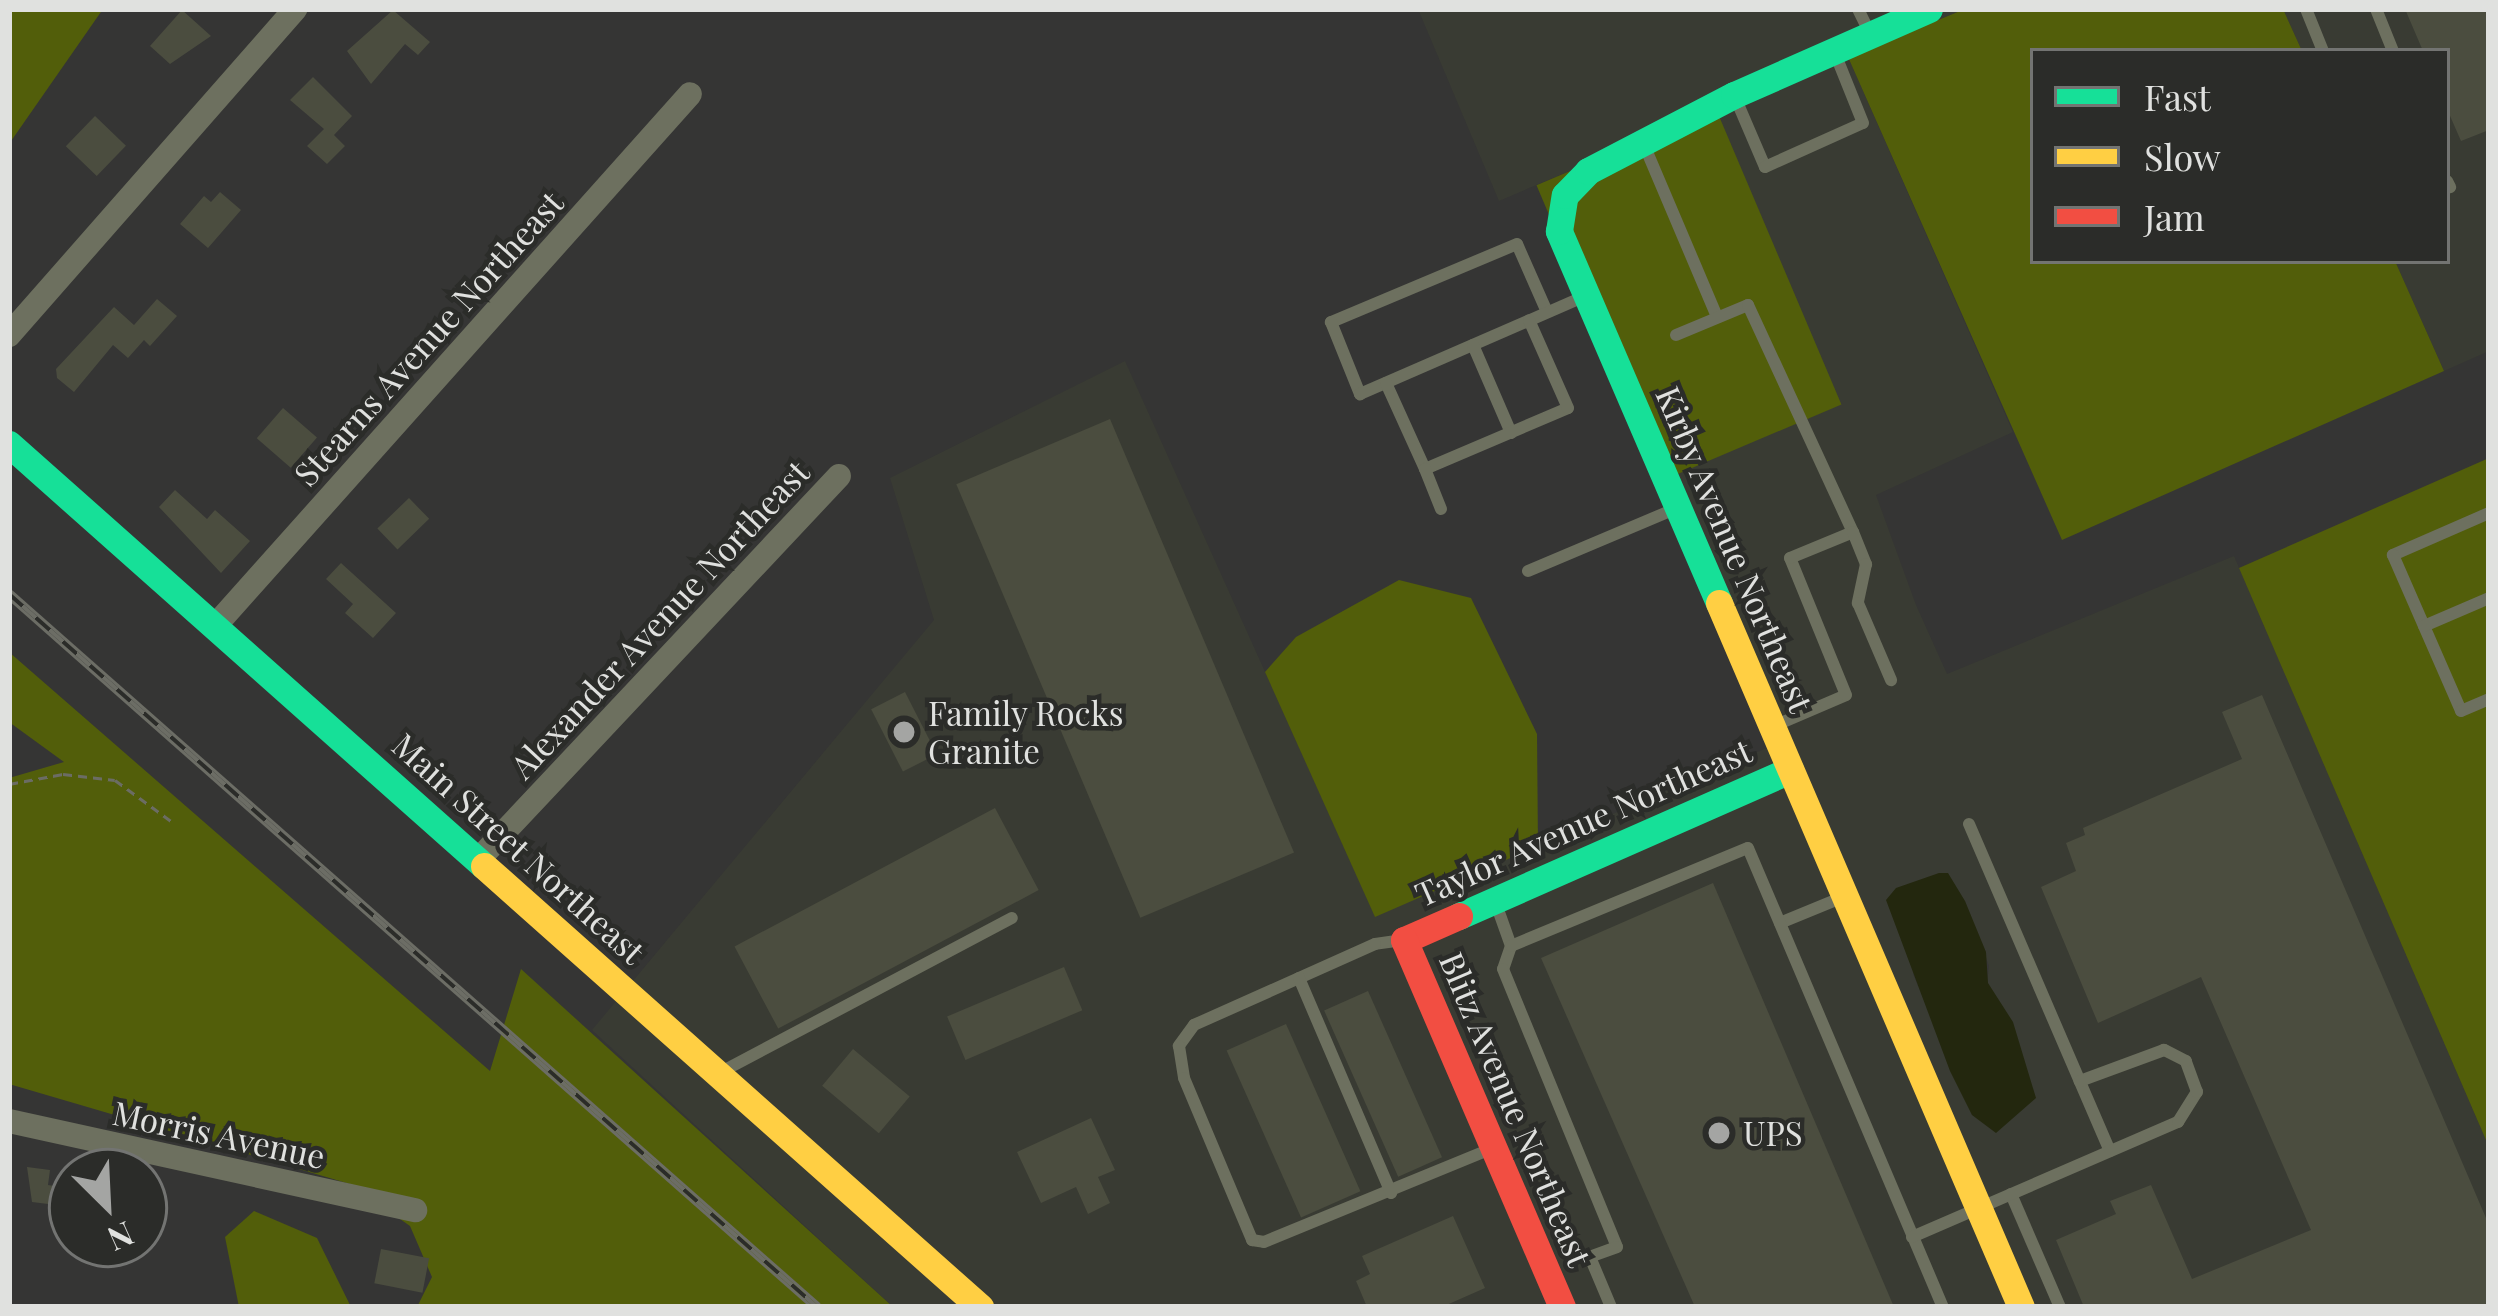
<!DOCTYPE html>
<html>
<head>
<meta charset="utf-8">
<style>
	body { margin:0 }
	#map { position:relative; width:2498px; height:1316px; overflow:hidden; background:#353534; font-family:"Playfair Display",serif }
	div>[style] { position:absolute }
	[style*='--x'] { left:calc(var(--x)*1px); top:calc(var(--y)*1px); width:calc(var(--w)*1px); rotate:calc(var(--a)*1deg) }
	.built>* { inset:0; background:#393b33 }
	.green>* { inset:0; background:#525e0a; transform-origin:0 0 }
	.water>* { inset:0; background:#23270e }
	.building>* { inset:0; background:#4b4d3f; transform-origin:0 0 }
	.path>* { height:3px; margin-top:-1.5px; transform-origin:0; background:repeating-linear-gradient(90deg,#6b6c64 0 9px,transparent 0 15px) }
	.lane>* { height:12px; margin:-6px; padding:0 6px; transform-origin:6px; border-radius:6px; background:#6d705f }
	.street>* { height:24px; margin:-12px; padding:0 12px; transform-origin:12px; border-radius:12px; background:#6d705f }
	.fast>* { height:27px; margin:-13.5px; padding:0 13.5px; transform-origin:13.5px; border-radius:13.5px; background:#16e098 }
	.slow>* { height:27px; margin:-13.5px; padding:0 13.5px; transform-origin:13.5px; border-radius:13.5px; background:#ffcf43 }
	.jam>* { height:27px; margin:-13.5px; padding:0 13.5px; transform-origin:13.5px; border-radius:13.5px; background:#f24e42 }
	.rail>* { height:10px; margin-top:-5px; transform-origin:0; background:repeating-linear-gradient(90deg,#2b2c29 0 18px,#6c6d65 0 36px); box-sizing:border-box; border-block:3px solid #6c6d65 }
	.dots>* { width:33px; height:33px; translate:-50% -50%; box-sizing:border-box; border:6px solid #2b2c29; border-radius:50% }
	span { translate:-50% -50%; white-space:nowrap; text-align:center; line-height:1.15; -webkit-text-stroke:9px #2b2c29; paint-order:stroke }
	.street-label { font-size:33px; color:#e0e1df }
	.poi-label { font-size:33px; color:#e0e1df }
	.left { translate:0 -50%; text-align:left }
	.frame { position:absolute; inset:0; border:12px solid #e0e1df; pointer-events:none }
	.legend { position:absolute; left:2030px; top:48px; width:420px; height:216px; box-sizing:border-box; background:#2b2c29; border:3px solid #737472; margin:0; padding:15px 21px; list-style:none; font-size:36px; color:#e0e1df }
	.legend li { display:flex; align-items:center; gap:24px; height:60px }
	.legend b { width:60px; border:3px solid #737472 }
	.north { position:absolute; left:48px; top:1148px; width:120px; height:120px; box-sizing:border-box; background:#2b2c29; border:3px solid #737472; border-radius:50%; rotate:156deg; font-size:33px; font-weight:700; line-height:48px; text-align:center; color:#e0e1df }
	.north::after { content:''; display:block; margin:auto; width:42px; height:54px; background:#a4a5a3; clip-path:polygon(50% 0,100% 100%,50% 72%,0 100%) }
</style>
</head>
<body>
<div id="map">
	<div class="built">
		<div style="clip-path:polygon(evenodd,1418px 9px,1965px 9px,1848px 57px,2013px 432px,1876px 495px,1916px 605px,1947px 674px,2234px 556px,2489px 1147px,2489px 1307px,893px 1307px,592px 1030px,934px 620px,890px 478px,1125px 361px,1375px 916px,1790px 738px,1663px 479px,1715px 109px,1499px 201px,1418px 9px,1965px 901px,1989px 966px,1972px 1115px,1913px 974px,1965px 901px)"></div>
		<div style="clip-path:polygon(2283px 9px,2489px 9px,2489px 351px,2444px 371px,2395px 261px,2447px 261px,2447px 51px,2302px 51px)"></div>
	</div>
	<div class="green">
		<div style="clip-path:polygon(9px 9px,103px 9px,9px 144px)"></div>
		<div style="clip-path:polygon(1965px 9px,2283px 9px,2302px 51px,2033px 51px,2033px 261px,2395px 261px,2444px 371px,2062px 540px,1848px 57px)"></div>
		<div style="left:1716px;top:109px;width:321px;height:195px;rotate:67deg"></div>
		<div style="clip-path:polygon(2489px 458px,2489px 1147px,2239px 568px)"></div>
		<div style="clip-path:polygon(1399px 580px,1471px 598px,1537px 734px,1538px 846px,1375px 917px,1265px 672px,1296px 637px)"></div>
		<div style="clip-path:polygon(9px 652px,490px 1071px,521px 969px,893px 1307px,417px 1307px,432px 1277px,410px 1226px,350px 1184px,9px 1084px,9px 778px,64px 762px,9px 722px)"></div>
		<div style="clip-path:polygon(254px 1211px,317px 1238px,351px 1307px,239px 1307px,225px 1237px)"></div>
	</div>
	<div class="water">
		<div style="clip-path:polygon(1939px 873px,1948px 873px,1965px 901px,1986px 952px,1988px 983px,2013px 1022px,2036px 1098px,1996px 1133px,1972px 1115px,1950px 1071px,1886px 900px,1896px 888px)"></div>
	</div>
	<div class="building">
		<div style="clip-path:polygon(2405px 9px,2489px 9px,2489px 130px,2461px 141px,2447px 109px,2447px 51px,2423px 51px)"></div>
		<div style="clip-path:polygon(182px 10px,211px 36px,170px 64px,150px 46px)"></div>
		<div style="clip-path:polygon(393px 10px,430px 42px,418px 55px,405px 44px,371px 84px,347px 51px)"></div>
		<div style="clip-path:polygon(313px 77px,352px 116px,334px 135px,345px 146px,327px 164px,307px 146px,324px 129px,290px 100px)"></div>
		<div style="left:95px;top:116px;width:43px;height:42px;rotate:44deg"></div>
		<div style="clip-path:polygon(220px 192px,241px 210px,208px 248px,180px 224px,204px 196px,211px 202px)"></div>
		<div style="clip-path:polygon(157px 299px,177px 316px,150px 346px,144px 340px,128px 358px,113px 345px,74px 392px,57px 378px,56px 369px,114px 307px,134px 325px)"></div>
		<div style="left:283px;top:408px;width:45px;height:40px;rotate:41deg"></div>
		<div style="left:1110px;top:419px;width:471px;height:167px;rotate:67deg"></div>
		<div style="clip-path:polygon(175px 490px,207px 519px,215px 510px,250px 541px,221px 573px,159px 507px)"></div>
		<div style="left:409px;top:498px;width:29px;height:44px;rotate:46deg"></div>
		<div style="clip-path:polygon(341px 563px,396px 613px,373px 638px,345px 613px,353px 604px,326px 579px)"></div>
		<div style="left:905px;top:692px;width:70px;height:38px;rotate:63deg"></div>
		<div style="clip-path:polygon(2262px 695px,2489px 1225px,2489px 1307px,2084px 1307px,2056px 1240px,2116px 1214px,2110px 1201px,2151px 1185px,2192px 1279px,2311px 1230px,2201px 977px,2098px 1023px,2041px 887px,2076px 871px,2066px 843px,2085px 835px,2083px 828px,2242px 759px,2222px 712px)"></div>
		<div style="left:995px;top:808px;width:93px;height:295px;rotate:62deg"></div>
		<div style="clip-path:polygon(1713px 883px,1894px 1307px,1695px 1307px,1541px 958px)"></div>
		<div style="left:1064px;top:967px;width:47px;height:127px;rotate:67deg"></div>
		<div style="left:1368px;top:991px;width:182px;height:48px;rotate:66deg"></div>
		<div style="left:1286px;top:1024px;width:183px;height:65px;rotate:66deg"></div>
		<div style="left:853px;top:1049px;width:74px;height:48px;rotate:40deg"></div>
		<div style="clip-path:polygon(1091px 1118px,1115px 1170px,1098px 1177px,1110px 1203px,1088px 1214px,1076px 1187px,1041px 1203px,1017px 1152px)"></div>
		<div style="clip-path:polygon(27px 1167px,50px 1170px,48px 1185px,72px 1189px,72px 1207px,32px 1202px)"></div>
		<div style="clip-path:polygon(1453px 1216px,1485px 1288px,1442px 1307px,1367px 1307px,1356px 1281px,1370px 1274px,1362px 1256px)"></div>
		<div style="left:381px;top:1249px;width:49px;height:35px;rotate:11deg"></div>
	</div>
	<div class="path">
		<div style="--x:9;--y:784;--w:55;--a:-10.5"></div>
		<div style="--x:63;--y:774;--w:52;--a:6.6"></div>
		<div style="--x:115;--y:780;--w:69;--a:36.2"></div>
	</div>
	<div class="lane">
		<div style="--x:1858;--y:9;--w:25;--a:64"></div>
		<div style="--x:2306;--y:9;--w:45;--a:68"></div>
		<div style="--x:2376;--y:9;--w:45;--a:68"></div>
		<div style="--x:1735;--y:97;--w:76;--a:66.8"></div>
		<div style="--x:1765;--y:167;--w:107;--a:-24.2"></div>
		<div style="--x:1863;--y:123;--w:78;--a:-111.9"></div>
		<div style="--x:1645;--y:147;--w:185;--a:67"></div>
		<div style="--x:2447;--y:181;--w:7;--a:63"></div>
		<div style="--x:1547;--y:312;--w:74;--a:-113.8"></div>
		<div style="--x:1517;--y:244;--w:202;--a:157.2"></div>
		<div style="--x:1331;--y:322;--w:78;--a:68.1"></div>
		<div style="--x:1360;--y:394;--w:245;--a:-23.5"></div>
		<div style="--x:1676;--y:335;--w:78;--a:-22.6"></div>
		<div style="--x:1748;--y:305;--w:250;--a:65.2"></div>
		<div style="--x:1473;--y:345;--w:96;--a:66.6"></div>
		<div style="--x:1386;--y:383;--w:94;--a:65.6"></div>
		<div style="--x:1425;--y:469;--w:155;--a:-23.1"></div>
		<div style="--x:1568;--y:408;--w:96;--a:-113.9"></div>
		<div style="--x:1425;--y:469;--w:43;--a:68.2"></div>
		<div style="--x:2489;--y:513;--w:105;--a:156.4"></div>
		<div style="--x:2393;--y:555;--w:170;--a:66.4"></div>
		<div style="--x:2461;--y:711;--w:30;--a:-23"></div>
		<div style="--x:1528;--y:571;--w:162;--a:-22.9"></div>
		<div style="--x:2424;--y:626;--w:71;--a:-23.3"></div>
		<div style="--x:1774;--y:726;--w:78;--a:-23.3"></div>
		<div style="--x:1846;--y:695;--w:148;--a:-112.2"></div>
		<div style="--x:1790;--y:558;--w:68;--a:-22.4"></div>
		<div style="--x:1853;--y:532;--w:35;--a:68"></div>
		<div style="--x:1866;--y:564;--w:40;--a:102"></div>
		<div style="--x:1858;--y:603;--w:84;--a:66.8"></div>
		<div style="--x:1969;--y:824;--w:356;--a:66.7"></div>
		<div style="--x:1495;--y:901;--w:48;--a:70.4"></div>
		<div style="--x:1511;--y:946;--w:24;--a:109"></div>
		<div style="--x:1503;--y:969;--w:300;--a:67.7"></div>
		<div style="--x:1617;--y:1247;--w:29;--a:160"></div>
		<div style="--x:1590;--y:1257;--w:54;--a:67.2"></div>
		<div style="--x:1780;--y:923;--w:68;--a:-22.4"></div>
		<div style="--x:1403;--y:940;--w:28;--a:172"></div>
		<div style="--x:1375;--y:944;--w:198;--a:155.9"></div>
		<div style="--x:1194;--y:1025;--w:26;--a:126"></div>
		<div style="--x:1179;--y:1046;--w:32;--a:81"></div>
		<div style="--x:1184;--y:1078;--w:176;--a:67.2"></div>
		<div style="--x:1252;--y:1240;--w:12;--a:9"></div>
		<div style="--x:1264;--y:1242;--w:245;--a:-22.3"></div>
		<div style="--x:1511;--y:946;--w:256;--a:-22.5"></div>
		<div style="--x:1748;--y:848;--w:499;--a:67"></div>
		<div style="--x:1299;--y:978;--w:234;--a:66.8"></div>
		<div style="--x:721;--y:1072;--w:329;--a:-27.9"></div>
		<div style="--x:2011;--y:1194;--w:123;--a:66.6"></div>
		<div style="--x:1912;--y:1237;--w:290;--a:-23.4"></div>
		<div style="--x:2178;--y:1122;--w:36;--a:-58"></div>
		<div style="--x:2197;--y:1092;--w:33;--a:-110"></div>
		<div style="--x:2186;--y:1061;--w:25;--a:-153"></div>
		<div style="--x:2164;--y:1050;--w:90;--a:159.7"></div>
	</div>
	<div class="street">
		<div style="--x:9;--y:335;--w:434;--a:-48.7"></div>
		<div style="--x:215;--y:626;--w:713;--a:-48.24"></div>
		<div style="--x:478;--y:860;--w:527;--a:-46.77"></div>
		<div style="--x:9;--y:1121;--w:416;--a:12.4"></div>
	</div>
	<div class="fast">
		<div style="--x:9;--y:444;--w:635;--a:41.62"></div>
		<div style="--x:1719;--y:603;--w:405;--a:-113.3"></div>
		<div style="--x:1559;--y:231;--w:36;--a:-81"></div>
		<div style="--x:1565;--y:195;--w:33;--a:-46"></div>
		<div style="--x:1588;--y:171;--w:165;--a:-27.5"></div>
		<div style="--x:1734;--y:95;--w:213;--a:-23.8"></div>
		<div style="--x:1459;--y:916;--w:362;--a:-23.8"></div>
	</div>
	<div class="slow">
		<div style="--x:1719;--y:603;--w:766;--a:66.78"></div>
		<div style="--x:484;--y:866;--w:664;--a:41.64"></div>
	</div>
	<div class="jam">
		<div style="--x:1459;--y:916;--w:60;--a:156.4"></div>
		<div style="--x:1404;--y:940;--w:400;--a:66.7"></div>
	</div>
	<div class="rail">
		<div style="--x:9;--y:594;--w:1078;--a:41.43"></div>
	</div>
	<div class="dots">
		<div style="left:904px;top:732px;background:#a4a5a3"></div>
		<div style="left:1719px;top:1133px;background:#a4a5a3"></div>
	</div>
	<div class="street-label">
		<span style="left:428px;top:338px;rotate:-48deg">Stearns Avenue Northeast</span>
		<span style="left:1735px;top:549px;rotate:67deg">Kirby Avenue Northeast</span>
		<span style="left:659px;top:619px;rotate:-47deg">Alexander Avenue Northeast</span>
		<span style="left:1583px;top:822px;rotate:-24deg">Taylor Avenue Northeast</span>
		<span style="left:519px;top:848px;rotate:42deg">Main Street Northeast</span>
		<span style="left:1516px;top:1109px;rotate:67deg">Blitz Avenue Northeast</span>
		<span style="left:219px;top:1134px;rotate:12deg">Morris Avenue</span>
	</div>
	<div class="poi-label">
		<span class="left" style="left:928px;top:732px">Family Rocks<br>Granite</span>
		<span class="left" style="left:1743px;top:1133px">UPS</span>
	</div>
	<div class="frame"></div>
	<ul class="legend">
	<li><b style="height:15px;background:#16e098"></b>Fast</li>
	<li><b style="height:15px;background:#ffcf43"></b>Slow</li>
	<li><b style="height:15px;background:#f24e42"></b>Jam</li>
	</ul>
	<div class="north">N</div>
</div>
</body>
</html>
